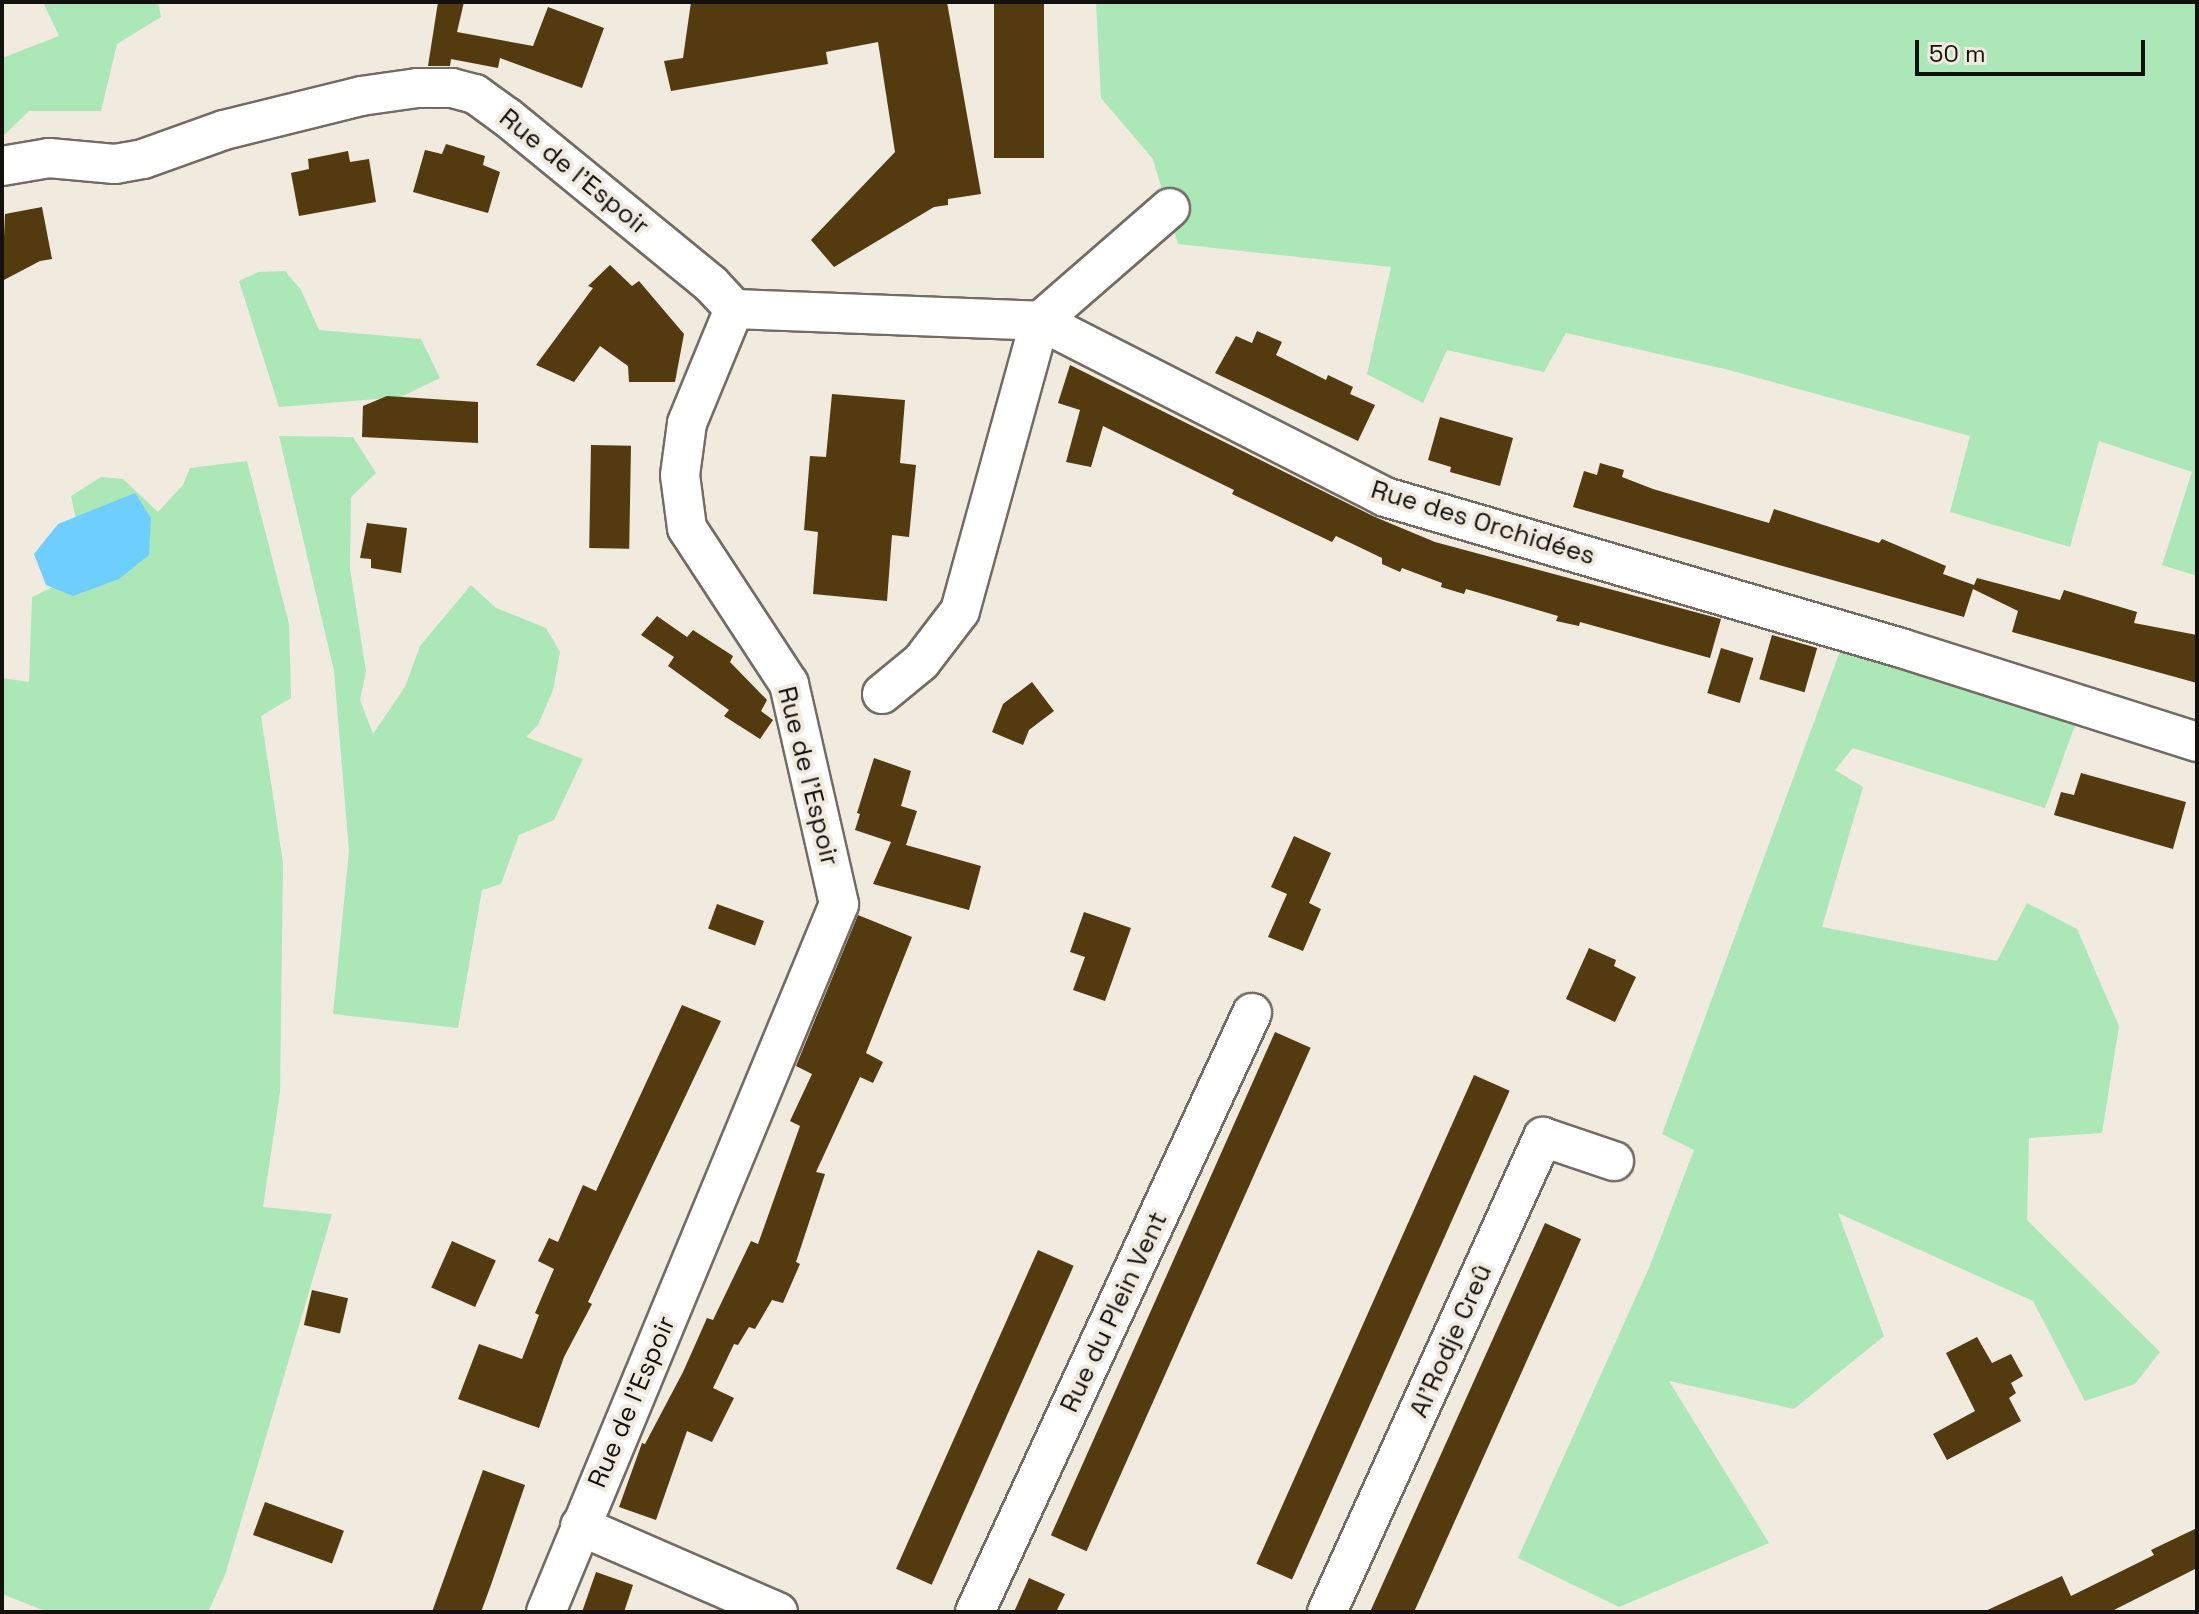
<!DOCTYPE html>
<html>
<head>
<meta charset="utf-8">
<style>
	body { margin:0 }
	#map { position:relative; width:2199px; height:1614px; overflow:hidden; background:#f1eadf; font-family:"Space Grotesk",sans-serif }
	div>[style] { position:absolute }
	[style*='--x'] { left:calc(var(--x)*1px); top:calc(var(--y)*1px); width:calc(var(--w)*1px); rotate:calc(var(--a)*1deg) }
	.green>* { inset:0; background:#abe7b7 }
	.water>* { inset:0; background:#6ecffe }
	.building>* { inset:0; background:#533b0f; transform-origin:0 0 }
	.roads { filter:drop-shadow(2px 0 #726c63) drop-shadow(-2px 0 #726c63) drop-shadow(0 2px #726c63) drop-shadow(0 -2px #726c63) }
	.street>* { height:38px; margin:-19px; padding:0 19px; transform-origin:19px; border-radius:19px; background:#fff }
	span { translate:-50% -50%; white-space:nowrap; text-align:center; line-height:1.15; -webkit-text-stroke:8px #f1eadf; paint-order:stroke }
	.street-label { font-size:26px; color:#13110d }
	.frame { position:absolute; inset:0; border:4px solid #13110d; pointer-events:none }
	.scale { position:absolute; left:1915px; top:40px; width:230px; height:36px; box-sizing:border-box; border:4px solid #13110d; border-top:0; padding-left:10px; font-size:24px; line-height:28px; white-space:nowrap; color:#13110d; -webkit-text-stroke:6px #f1eadf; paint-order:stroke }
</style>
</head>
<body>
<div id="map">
	<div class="green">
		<div style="clip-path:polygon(43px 2px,158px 2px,161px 17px,117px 44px,101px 111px,29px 111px,2px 137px,2px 58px,59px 36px)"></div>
		<div style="clip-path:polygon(1096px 2px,2197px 2px,2197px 576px,2162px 565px,2192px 472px,2099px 441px,2070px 547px,1950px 512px,1970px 436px,1725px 369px,1566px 333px,1544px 372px,1447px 350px,1423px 403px,1367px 374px,1391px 267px,1178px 244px,1153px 159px,1101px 98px)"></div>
		<div style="clip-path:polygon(285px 271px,301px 290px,319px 330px,421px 339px,440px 378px,401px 397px,279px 407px,239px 281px,258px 272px)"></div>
		<div style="clip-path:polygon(279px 436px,353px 437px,376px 473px,351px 497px,350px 569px,366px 671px,360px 700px,373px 734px,405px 687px,420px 646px,471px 585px,496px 608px,546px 628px,560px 652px,553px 690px,538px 725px,526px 737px,583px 759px,554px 820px,519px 835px,501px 884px,482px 890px,458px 1028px,333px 1014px,349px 851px,334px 671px)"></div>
		<div style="clip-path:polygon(247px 461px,289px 624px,291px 698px,261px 716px,283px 863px,280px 1092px,263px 1207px,332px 1214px,225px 1575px,208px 1612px,48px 1612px,2px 1594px,2px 678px,29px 682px,32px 597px,74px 577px,83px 552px,71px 496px,101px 477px,123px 479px,158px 512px,183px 485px,190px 468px)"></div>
		<div style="clip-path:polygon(1842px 646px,2078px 717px,2045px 808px,1853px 748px,1835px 770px,1863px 787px,1822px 927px,1997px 961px,2027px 903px,2077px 929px,2119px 1026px,2102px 1133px,2029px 1138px,2027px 1220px,2160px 1352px,2135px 1384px,2085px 1401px,2033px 1301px,1838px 1213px,1884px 1336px,1794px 1409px,1669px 1381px,1769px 1543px,1619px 1607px,1518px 1558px,1649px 1268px,1694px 1150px,1662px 1134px)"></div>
	</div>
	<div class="water">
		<div style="clip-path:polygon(135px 493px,151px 518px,149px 555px,119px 579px,73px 596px,46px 585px,34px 554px,58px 524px)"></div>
	</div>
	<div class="building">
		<div style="clip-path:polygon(438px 2px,464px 2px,457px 32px,533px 46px,548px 7px,604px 28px,582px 88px,500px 58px,498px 68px,451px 59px,450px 66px,428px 66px)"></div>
		<div style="clip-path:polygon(691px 2px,947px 2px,981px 194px,948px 199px,948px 205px,934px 207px,834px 267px,811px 240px,895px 152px,878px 42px,826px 52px,828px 64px,671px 91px,664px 61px,683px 58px)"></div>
		<div style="left:994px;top:2px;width:50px;height:156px"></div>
		<div style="clip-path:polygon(446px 144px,485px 156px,483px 165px,500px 172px,488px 213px,413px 192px,425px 150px,442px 154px)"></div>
		<div style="clip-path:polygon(348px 151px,350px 162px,369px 159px,376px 202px,299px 216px,291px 173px,309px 169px,308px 159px)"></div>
		<div style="clip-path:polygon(42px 207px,52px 259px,40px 261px,2px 281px,5px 214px)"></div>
		<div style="clip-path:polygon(610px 265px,632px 286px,639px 281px,684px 334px,675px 382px,629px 382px,628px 366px,600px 346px,574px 382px,536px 365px,593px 288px,588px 286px)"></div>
		<div style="clip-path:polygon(1257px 331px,1282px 342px,1276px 355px,1326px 380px,1328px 375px,1353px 387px,1350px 394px,1375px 405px,1358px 441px,1215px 373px,1236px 336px,1252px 343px)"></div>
		<div style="clip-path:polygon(1070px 365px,1375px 517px,1435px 542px,1721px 619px,1710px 658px,1580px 622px,1579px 626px,1556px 621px,1558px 616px,1466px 589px,1464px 594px,1441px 587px,1442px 583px,1402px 568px,1400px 572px,1382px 564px,1382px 558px,1336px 536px,1332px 542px,1232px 494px,1234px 490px,1103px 426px,1091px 467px,1066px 462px,1080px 410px,1058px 403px)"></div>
		<div style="clip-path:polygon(832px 394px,905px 400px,900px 463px,916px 465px,909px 537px,892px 535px,887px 601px,813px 594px,818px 532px,804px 530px,810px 456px,826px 457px)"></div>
		<div style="clip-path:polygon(387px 396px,478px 402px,478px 443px,362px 437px,363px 406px)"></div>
		<div style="clip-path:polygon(1440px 417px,1513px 438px,1500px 486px,1450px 472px,1451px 467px,1428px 460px)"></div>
		<div style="left:591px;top:445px;width:40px;height:103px;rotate:1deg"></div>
		<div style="clip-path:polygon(1600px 463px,1624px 470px,1622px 477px,1653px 489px,1769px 523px,1774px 509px,1879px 543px,1882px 539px,1946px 566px,1943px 574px,1974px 585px,1977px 578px,2060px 600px,2064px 590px,2137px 612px,2134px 623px,2197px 635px,2197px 683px,2012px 632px,2018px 611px,1973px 589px,1964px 617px,1573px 507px,1584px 471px,1597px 475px)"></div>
		<div style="clip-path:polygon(367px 523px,407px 528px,401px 573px,371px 568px,371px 559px,360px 558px)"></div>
		<div style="clip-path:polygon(657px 616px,687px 637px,693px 630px,733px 656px,730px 662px,767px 700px,761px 711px,773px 720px,760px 739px,724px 716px,729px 710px,668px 666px,674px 657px,641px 635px)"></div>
		<div style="left:1772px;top:635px;width:47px;height:46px;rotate:16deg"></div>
		<div style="left:1721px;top:648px;width:34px;height:47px;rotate:17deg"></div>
		<div style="clip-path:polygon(1032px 682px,1054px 711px,1029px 730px,1023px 745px,992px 732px,1003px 704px)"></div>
		<div style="clip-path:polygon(874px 758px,911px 771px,901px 806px,917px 811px,906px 845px,981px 866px,969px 910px,873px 884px,891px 842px,855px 830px,860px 814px,857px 813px)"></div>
		<div style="clip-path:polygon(2081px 773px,2186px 802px,2173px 849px,2054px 815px,2061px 792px,2074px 795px)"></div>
		<div style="clip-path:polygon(1294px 836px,1331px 853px,1309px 903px,1321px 909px,1303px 951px,1268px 937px,1287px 894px,1271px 887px)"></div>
		<div style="left:717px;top:904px;width:50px;height:26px;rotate:20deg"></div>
		<div style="clip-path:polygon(1084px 912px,1131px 928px,1105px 1001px,1073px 990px,1085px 957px,1070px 952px)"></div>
		<div style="clip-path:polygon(858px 915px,912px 937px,866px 1053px,883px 1062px,873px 1083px,860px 1077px,816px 1172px,825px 1174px,796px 1262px,800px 1264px,783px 1303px,772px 1300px,755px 1329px,749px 1327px,738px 1345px,734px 1344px,713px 1388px,734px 1398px,712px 1442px,687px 1431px,656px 1520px,619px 1507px,642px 1443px,645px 1444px,683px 1372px,707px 1318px,713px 1320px,751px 1241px,758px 1244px,800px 1126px,790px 1121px,812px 1074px,796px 1066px)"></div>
		<div style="clip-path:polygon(1589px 948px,1616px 960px,1614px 966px,1636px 977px,1615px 1022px,1566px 999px)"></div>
		<div style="clip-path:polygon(682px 1005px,721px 1021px,588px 1302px,592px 1304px,564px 1357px,539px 1428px,458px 1399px,479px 1344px,522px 1359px,539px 1315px,535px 1313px,554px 1269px,538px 1261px,549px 1238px,558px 1242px,583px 1185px,596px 1191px)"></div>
		<div style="left:1275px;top:1032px;width:39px;height:551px;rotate:24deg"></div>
		<div style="left:1474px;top:1075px;width:39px;height:535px;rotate:24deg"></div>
		<div style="clip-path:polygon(1545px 1223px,1581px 1239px,1554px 1300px,1414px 1612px,1370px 1612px)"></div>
		<div style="left:452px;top:1241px;width:48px;height:51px;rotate:24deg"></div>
		<div style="left:1038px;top:1250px;width:39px;height:349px;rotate:24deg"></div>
		<div style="left:312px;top:1290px;width:37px;height:36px;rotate:13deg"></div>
		<div style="clip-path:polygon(1977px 1337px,1992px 1363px,2011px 1354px,2023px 1376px,2011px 1383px,2016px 1393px,2009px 1398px,2021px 1421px,1947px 1460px,1933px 1434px,1975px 1411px,1946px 1353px)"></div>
		<div style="clip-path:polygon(483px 1470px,525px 1485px,492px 1582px,481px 1612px,432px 1612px)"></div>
		<div style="left:265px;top:1502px;width:84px;height:35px;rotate:20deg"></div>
		<div style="clip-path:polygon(2197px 1528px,2197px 1568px,2110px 1612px,1983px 1612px,2062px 1576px,2071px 1596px,2154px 1555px,2151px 1550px)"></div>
		<div style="clip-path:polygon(596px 1572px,633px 1585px,624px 1612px,582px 1612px)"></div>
		<div style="clip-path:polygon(1029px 1578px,1065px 1594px,1056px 1612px,1014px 1612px)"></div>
	</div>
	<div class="roads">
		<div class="street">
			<div style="--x:2;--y:166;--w:48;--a:-9.7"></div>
			<div style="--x:49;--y:158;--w:66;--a:5.2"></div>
			<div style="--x:115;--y:164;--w:28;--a:-10"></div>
			<div style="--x:143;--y:159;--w:86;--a:-19.7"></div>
			<div style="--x:224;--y:130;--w:141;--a:-13.9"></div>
			<div style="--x:361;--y:96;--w:57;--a:-8.1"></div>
			<div style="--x:417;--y:88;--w:35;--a:0"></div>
			<div style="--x:452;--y:88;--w:24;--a:15"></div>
			<div style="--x:475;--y:94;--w:39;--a:36"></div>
			<div style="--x:507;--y:117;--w:264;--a:39.3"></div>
			<div style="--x:711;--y:284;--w:34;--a:47"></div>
			<div style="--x:734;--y:309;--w:306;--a:2.2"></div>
			<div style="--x:1040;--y:321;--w:387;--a:27"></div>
			<div style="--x:1385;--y:497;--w:538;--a:16.31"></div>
			<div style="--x:1901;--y:648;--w:311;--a:17.6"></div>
			<div style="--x:882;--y:694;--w:50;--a:-39.4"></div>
			<div style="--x:921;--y:662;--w:64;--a:-52.6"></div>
			<div style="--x:960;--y:611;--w:301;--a:-74.6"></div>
			<div style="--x:1040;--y:321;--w:172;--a:-41"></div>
			<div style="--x:580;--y:1526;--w:216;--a:23.5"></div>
			<div style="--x:546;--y:1612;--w:766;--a:-67.52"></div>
			<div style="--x:839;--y:904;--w:226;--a:-102.8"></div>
			<div style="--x:789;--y:684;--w:186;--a:-123.2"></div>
			<div style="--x:687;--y:528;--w:53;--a:-97.5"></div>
			<div style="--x:680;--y:475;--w:52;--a:-82.3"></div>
			<div style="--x:687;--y:423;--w:123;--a:-67.6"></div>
			<div style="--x:975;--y:1612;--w:660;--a:-65.18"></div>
			<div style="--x:1327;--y:1612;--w:522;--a:-65.55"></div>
			<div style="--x:1543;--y:1137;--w:75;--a:18.7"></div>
		</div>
	</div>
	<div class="street-label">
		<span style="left:574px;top:172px;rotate:39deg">Rue de l'Espoir</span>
		<span style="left:1483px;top:523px;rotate:17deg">Rue des Orchidées</span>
		<span style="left:808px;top:776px;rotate:76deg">Rue de l'Espoir</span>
		<span style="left:1114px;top:1312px;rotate:-65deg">Rue du Plein Vent</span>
		<span style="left:1451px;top:1341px;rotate:-66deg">Al'Rodje Creû</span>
		<span style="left:632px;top:1402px;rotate:-67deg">Rue de l'Espoir</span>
	</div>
	<div class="frame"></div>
	<div class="scale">50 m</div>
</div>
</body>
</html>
